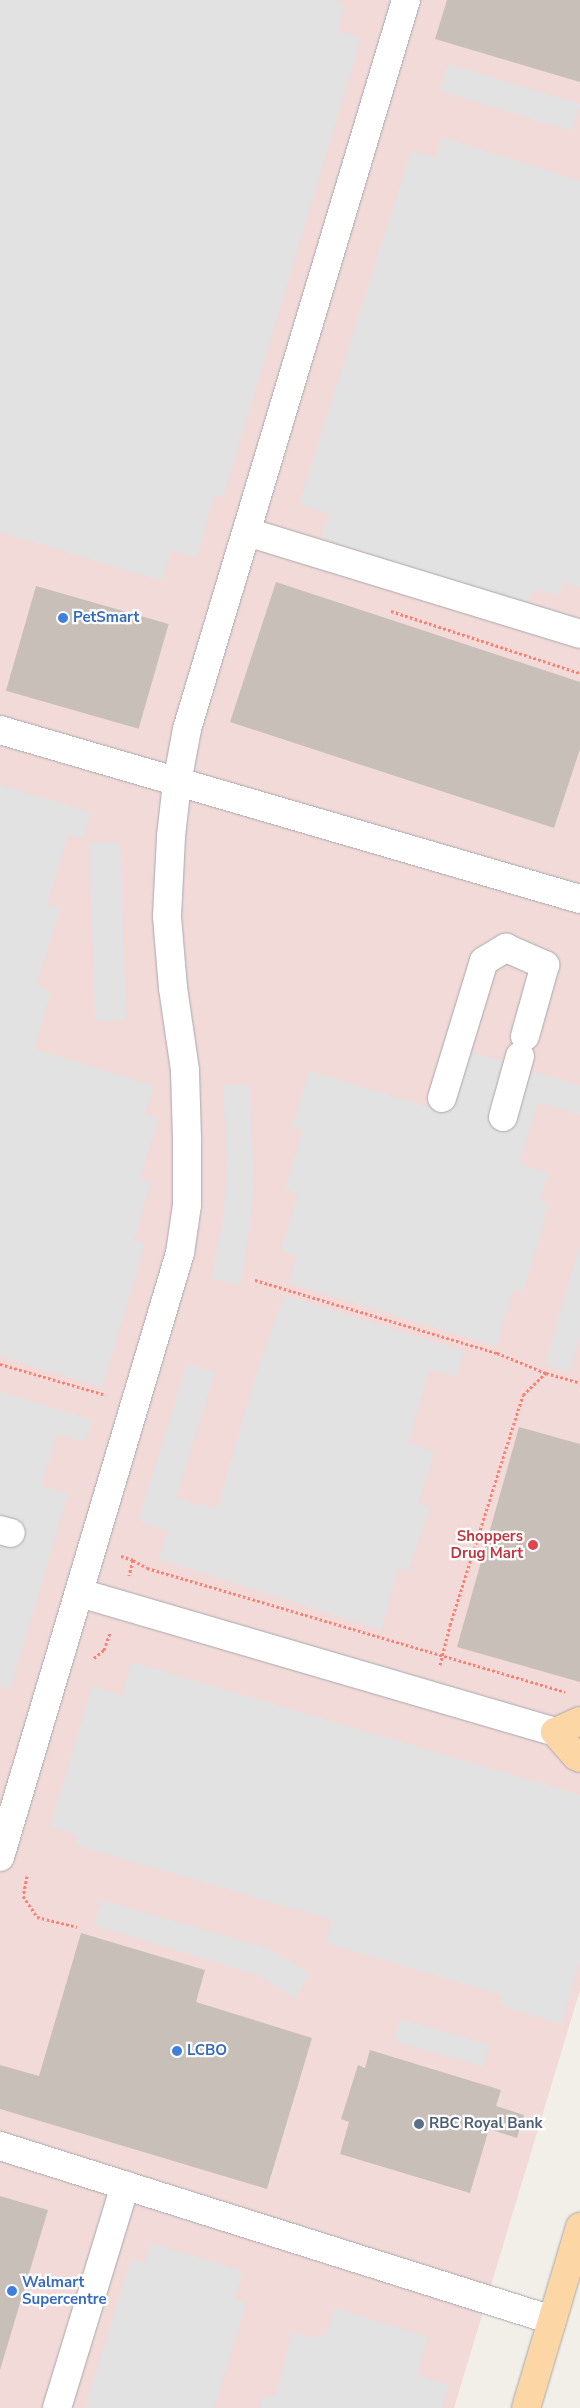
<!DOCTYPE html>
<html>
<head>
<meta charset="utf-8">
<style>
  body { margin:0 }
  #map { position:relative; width:580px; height:2408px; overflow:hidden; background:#f2efe9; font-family:"Nunito Sans",sans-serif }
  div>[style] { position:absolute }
  .commercial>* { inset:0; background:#f2dad9 }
  .parking>* { inset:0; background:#e2e2e2; transform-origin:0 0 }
  .building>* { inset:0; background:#c7bfb8; transform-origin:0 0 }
  .path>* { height:3px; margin-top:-1.5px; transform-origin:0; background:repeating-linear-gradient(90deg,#fa8072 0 2.5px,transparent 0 5px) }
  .roads { filter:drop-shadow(0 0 1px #a9a9a9) drop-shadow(0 0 1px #a9a9a9) }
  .minor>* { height:28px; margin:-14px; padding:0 14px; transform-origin:14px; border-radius:14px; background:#fff }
  .major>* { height:28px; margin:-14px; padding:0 14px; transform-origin:14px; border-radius:14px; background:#fcd6a4 }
  .dots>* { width:14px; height:14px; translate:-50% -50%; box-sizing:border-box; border:2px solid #fff; border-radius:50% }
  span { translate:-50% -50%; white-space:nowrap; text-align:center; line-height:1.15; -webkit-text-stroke:4.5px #fff; paint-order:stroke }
  .shop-label { font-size:15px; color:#366cbe; font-weight:700 }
  .left { translate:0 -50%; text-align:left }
  .health-label { font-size:15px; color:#be3a42; font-weight:700 }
  .right { translate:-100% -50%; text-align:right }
  .service-label { font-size:15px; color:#4e5e75; font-weight:700 }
</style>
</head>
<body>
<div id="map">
  <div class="commercial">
    <div style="clip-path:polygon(0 0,580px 0,580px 1990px,454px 2408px,0 2408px)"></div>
  </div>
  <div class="parking">
    <div style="clip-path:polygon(0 0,333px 0,345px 4px,337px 30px,361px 38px,223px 497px,214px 495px,196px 558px,171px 550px,162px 581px,0 532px)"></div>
    <div style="left:448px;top:64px;width:138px;height:28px;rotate:17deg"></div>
    <div style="clip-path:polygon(442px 137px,580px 181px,580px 587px,563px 582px,559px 596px,534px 588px,529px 604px,321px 538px,329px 514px,299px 504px,411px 151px,435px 158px)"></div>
    <div style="clip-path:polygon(0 785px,91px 812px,83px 839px,68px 835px,47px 904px,60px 908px,36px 986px,51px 991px,34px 1049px,154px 1086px,145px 1115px,158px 1118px,140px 1179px,151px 1182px,134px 1240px,145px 1244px,102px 1387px,0 1356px)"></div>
    <div style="left:120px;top:842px;width:178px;height:31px;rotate:88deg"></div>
    <div style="clip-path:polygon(467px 1051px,580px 1086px,580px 1115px,538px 1102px,519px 1164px,548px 1173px,540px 1201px,549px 1204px,523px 1292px,513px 1290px,496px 1346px,288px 1283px,297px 1256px,281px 1251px,298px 1194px,285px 1189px,303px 1130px,292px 1127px,309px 1071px,448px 1113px)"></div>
    <div style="clip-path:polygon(223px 1085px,249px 1085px,254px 1181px,249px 1231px,240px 1285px,211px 1279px,223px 1220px,227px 1164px)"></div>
    <div style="clip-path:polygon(580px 1244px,580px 1335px,569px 1372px,545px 1364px)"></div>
    <div style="clip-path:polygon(284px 1295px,463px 1351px,457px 1376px,429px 1370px,408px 1443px,434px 1452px,418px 1503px,430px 1508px,408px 1572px,398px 1568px,381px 1630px,159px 1559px,168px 1531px,138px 1521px,187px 1364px,215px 1372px,176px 1498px,217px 1509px,258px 1368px)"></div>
    <div style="clip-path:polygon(0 1392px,92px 1420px,85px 1442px,57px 1434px,41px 1486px,68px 1494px,10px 1689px,0 1686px)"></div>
    <div style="clip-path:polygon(131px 1662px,580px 1795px,580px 1960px,561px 2024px,499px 2005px,502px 1995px,326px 1943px,332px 1920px,75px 1845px,77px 1835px,50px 1827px,92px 1686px,122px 1695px)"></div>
    <div style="clip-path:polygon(101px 1900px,267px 1948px,309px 1973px,296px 1999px,260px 1976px,94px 1925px)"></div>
    <div style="left:400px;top:2019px;width:93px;height:23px;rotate:16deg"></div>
    <div style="clip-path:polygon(151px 2243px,243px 2271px,234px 2299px,246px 2303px,214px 2408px,85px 2408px,131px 2259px,145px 2263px)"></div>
    <div style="clip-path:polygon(334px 2308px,428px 2337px,417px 2375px,449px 2385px,442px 2408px,260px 2408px,264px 2395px,275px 2397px,292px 2332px,316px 2338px,327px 2333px)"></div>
  </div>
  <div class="building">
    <div style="clip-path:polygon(447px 0,580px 0,580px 82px,435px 39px)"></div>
    <div style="clip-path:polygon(276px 582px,580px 682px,580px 749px,554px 828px,230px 722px)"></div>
    <div style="left:36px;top:586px;width:138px;height:109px;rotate:16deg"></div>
    <div style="clip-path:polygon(519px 1427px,580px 1444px,580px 1682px,457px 1647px)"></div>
    <div style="clip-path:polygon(81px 1933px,205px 1970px,196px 2002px,312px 2038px,267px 2189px,0 2109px,0 2065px,39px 2076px)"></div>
    <div style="clip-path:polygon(370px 2050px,501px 2090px,496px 2106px,524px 2115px,517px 2138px,489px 2129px,470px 2193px,340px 2154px,349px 2122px,341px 2119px,358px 2065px,365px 2068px)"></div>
    <div style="clip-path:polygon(0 2196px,48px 2210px,0 2370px)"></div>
  </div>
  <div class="path">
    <div style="left:391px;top:611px;width:199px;rotate:18.2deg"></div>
    <div style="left:255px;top:1280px;width:253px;rotate:16.8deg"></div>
    <div style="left:497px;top:1353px;width:53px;rotate:22.2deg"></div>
    <div style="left:546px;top:1373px;width:35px;rotate:16deg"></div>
    <div style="left:0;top:1364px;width:110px;rotate:16.3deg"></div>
    <div style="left:121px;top:1556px;width:13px;rotate:18deg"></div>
    <div style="left:133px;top:1560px;width:16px;rotate:105deg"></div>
    <div style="left:133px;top:1560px;width:16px;rotate:30deg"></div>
    <div style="left:147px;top:1568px;width:436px;rotate:16.5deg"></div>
    <div style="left:94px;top:1658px;width:13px;rotate:-39deg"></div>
    <div style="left:104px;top:1650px;width:18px;rotate:-71deg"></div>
    <div style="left:440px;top:1665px;width:41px;rotate:-76deg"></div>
    <div style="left:450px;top:1625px;width:241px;rotate:-72.4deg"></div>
    <div style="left:523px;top:1395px;width:32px;rotate:-44deg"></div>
    <div style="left:27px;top:1876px;width:20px;rotate:101deg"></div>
    <div style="left:23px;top:1896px;width:25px;rotate:56deg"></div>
    <div style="left:37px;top:1917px;width:41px;rotate:14deg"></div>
  </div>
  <div class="roads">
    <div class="minor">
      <div style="left:247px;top:532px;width:348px;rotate:17deg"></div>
      <div style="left:0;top:730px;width:604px;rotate:16.25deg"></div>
      <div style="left:442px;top:1098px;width:143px;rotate:-73deg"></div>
      <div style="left:484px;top:961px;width:26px;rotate:-31deg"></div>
      <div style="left:506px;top:948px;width:43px;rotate:23.6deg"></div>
      <div style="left:545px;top:965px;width:74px;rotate:105.7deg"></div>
      <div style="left:503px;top:1117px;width:63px;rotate:-74.4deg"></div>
      <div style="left:0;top:1530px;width:11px;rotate:15deg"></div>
      <div style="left:80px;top:1593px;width:495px;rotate:16.3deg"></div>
      <div style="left:0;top:1857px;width:630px;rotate:-73.41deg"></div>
      <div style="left:180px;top:1253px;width:49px;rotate:-81.7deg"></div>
      <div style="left:187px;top:1205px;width:66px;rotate:-90deg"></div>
      <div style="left:187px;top:1139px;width:69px;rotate:-91.7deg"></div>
      <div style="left:185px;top:1070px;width:83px;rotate:-98.3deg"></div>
      <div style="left:173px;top:988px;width:72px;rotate:-94.8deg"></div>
      <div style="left:167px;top:916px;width:80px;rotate:-87.1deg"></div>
      <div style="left:171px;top:836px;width:53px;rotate:-83.5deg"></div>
      <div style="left:177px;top:783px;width:55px;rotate:-79.5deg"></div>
      <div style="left:187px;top:729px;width:761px;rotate:-73.28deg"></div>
      <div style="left:0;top:2146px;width:579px;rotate:17.5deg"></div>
      <div style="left:57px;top:2408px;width:233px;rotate:-73deg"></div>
    </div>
    <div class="major">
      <div style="left:580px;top:1721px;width:27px;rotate:156deg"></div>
      <div style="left:555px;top:1732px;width:32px;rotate:49deg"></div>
      <div style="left:576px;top:1756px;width:4px;rotate:27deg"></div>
      <div style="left:526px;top:2408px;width:189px;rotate:-73.4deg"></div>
    </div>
  </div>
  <div class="dots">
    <div style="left:63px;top:618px;background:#3f7fe0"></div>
    <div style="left:533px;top:1545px;background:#e0444e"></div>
    <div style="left:177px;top:2051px;background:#3f7fe0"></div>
    <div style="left:419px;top:2124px;background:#5c6f8a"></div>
    <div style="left:12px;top:2291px;background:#3f7fe0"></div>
  </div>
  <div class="shop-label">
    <span class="left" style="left:73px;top:618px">PetSmart</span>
    <span class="left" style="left:187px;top:2051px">LCBO</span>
    <span class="left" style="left:22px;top:2291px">Walmart<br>Supercentre</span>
  </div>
  <div class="health-label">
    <span class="right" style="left:523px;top:1545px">Shoppers<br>Drug Mart</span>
  </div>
  <div class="service-label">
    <span class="left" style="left:429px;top:2124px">RBC Royal Bank</span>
  </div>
</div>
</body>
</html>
